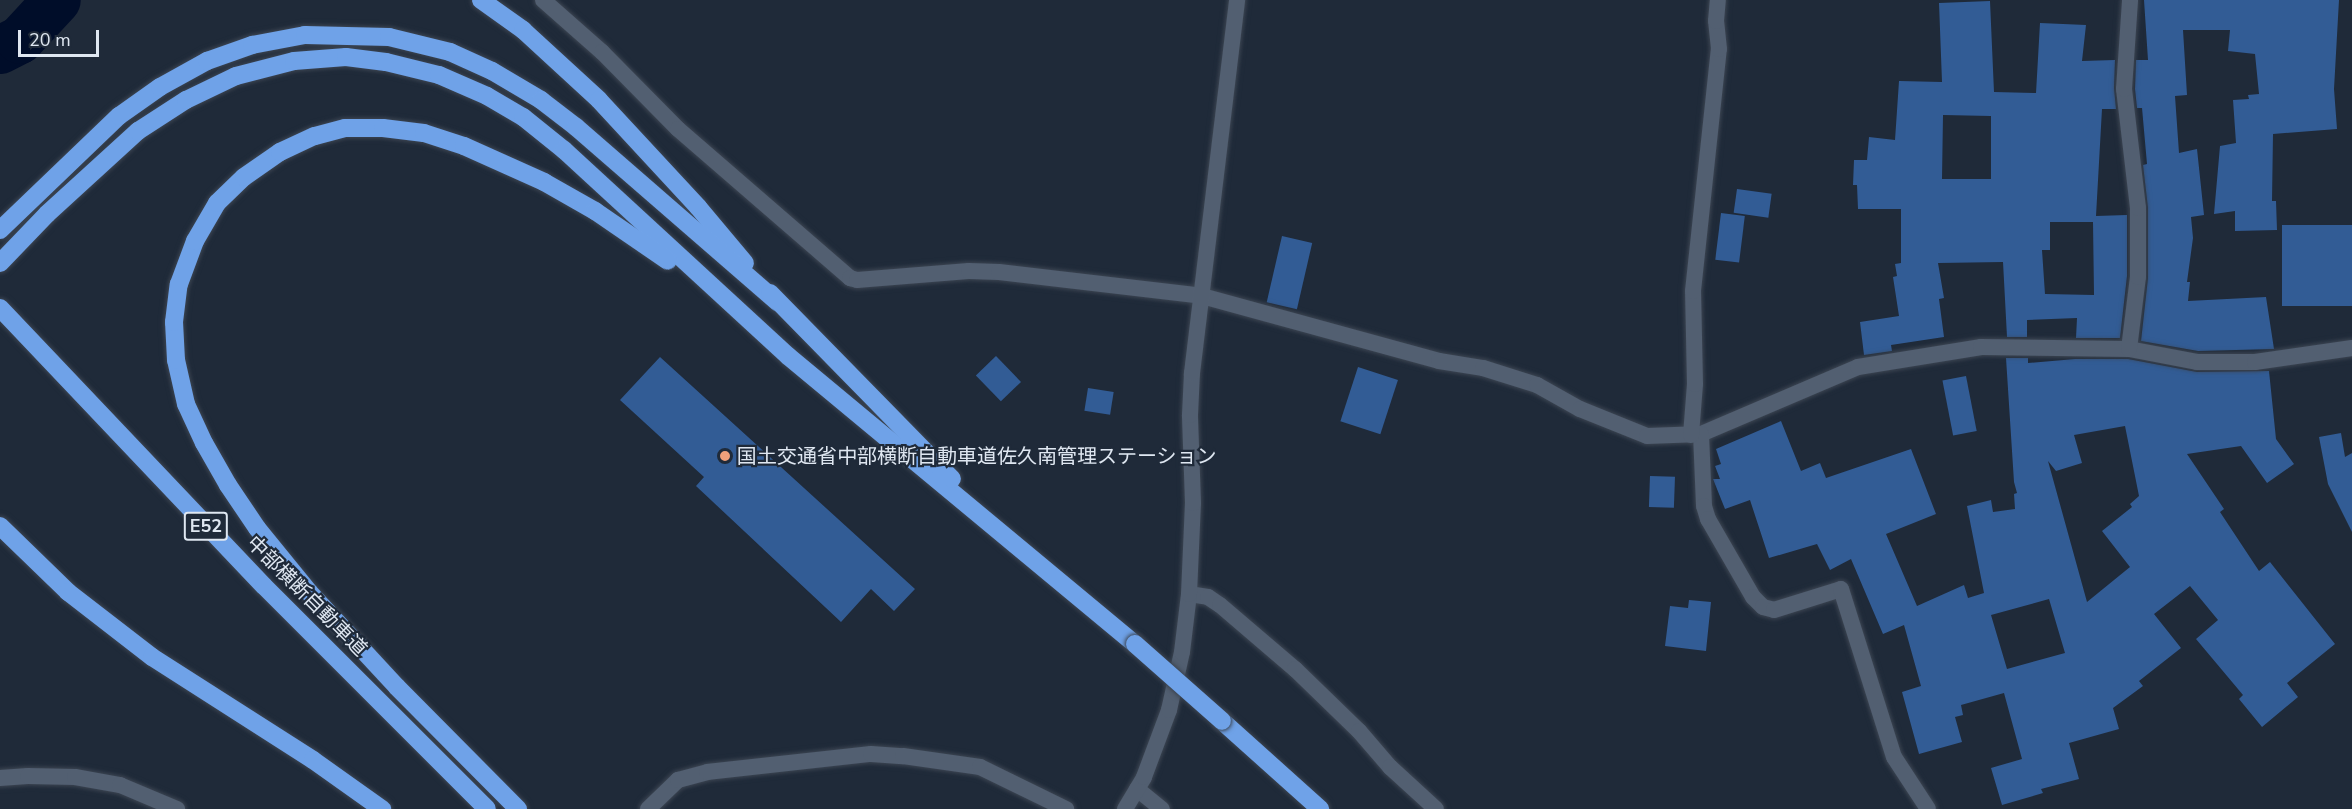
<!DOCTYPE html>
<html>
<head>
<meta charset="utf-8">
<style>
  body { margin:0 }
  #map { position:relative; width:2352px; height:809px; overflow:hidden; background:#1f2a39; font-family:"Nunito Sans","Noto Sans JP",sans-serif }
  div>[style] { position:absolute }
  .river>* { height:48px; margin:-24px; padding:0 24px; transform-origin:24px; border-radius:24px; background:#000d29 }
  .building>* { inset:0; background:#325c95; transform-origin:0 0 }
  .roads { filter:drop-shadow(0 0 2px #3c4552) drop-shadow(0 0 2px #3c4552) }
  .minor>* { height:16px; margin:-8px; padding:0 8px; transform-origin:8px; border-radius:8px; background:#525f71 }
  .tertiary>* { height:16px; margin:-8px; padding:0 8px; transform-origin:8px; border-radius:8px; background:#525f71 }
  .motorway>* { height:18px; margin:-9px; padding:0 9px; transform-origin:9px; border-radius:9px; background:#6fa2e8 }
  .bridges { filter:drop-shadow(0 0 2px #3c4552) drop-shadow(0 0 2px #3c4552) }
  .motorway-bridge>* { height:18px; margin:-9px; padding:0 9px; transform-origin:9px; border-radius:9px; background:#6fa2e8 }
  .dots>* { width:16px; height:16px; translate:-50% -50%; box-sizing:border-box; border:3px solid #1f2a39; border-radius:50% }
  span { translate:-50% -50%; white-space:nowrap; text-align:center; line-height:1.15; -webkit-text-stroke:4.5px #1f2a39; paint-order:stroke }
  .shield-label span { padding:2px 4px; background:#1f2a39; border:2px solid; border-radius:4px; -webkit-text-stroke-width:0 }
  .shield-label { font-size:18px; color:#dfe7f1; font-weight:700 }
  .poi-label { font-size:20px; color:#dfe7f1 }
  .left { translate:0 -50%; text-align:left }
  .street-label { font-size:20px; color:#dfe7f1 }
  .scale { position:absolute; left:18px; top:30px; width:81px; height:27px; box-sizing:border-box; border:3px solid #dfe7f1; border-top:0; padding-left:8px; font-size:18px; line-height:21px; white-space:nowrap; color:#dfe7f1; -webkit-text-stroke:4px #1f2a39; paint-order:stroke }
</style>
</head>
<body>
<div id="map">
  <div class="river">
    <div style="left:0;top:50px;width:22px;rotate:-27deg"></div>
    <div style="left:20px;top:40px;width:54px;rotate:-47.2deg"></div>
  </div>
  <div class="building">
    <div style="clip-path:polygon(2144px 0,2339px 0,2334px 89px,2337px 129px,2273px 134px,2272px 201px,2276px 201px,2277px 230px,2235px 231px,2235px 211px,2214px 214px,2220px 146px,2236px 143px,2233px 100px,2249px 99px,2248px 95px,2259px 94px,2255px 54px,2228px 51px,2230px 30px,2183px 30px,2187px 95px,2175px 96px,2179px 153px,2197px 149px,2204px 215px,2191px 217px,2193px 238px,2187px 282px,2190px 282px,2188px 301px,2266px 297px,2274px 349px,2198px 351px,2141px 341px,2148px 278px,2148px 208px,2143px 165px,2147px 164px,2142px 108px,2137px 108px,2135px 89px,2136px 60px,2148px 60px)"></div>
    <div style="clip-path:polygon(evenodd,1990px 1px,1994px 92px,2036px 93px,2040px 23px,2086px 25px,2082px 61px,2115px 60px,2114px 88px,2116px 109px,2102px 109px,2096px 216px,2127px 215px,2127px 276px,2120px 338px,2076px 338px,2077px 318px,2027px 320px,2027px 337px,2007px 337px,2003px 262px,1938px 263px,1944px 298px,1939px 299px,1944px 337px,1891px 345px,1892px 351px,1864px 355px,1860px 322px,1899px 316px,1893px 277px,1897px 276px,1895px 264px,1901px 263px,1901px 209px,1858px 209px,1857px 185px,1853px 185px,1854px 160px,1867px 160px,1869px 137px,1895px 140px,1899px 81px,1942px 82px,1939px 3px,1990px 1px,1943px 115px,1991px 116px,1991px 179px,1942px 179px,1943px 115px,1990px 1px,2050px 222px,2093px 222px,2094px 295px,2045px 294px,2042px 250px,2050px 250px,2050px 222px)"></div>
    <div style="left:1737px;top:189px;width:35px;height:24px;rotate:8deg"></div>
    <div style="left:1721px;top:213px;width:24px;height:47px;rotate:7deg"></div>
    <div style="left:2352px;top:225px;width:81px;height:70px;rotate:90deg"></div>
    <div style="left:1282px;top:236px;width:31px;height:68px;rotate:13deg"></div>
    <div style="left:996px;top:356px;width:36px;height:28px;rotate:46deg"></div>
    <div style="clip-path:polygon(660px 357px,915px 589px,894px 611px,871px 589px,841px 622px,696px 486px,704px 477px,620px 400px)"></div>
    <div style="clip-path:polygon(evenodd,2006px 358px,2028px 358px,2028px 363px,2075px 359px,2128px 359px,2197px 372px,2269px 371px,2276px 439px,2294px 464px,2267px 483px,2241px 446px,2187px 454px,2224px 509px,2220px 512px,2259px 571px,2270px 562px,2335px 644px,2287px 683px,2298px 697px,2262px 727px,2239px 699px,2243px 695px,2196px 639px,2218px 620px,2190px 586px,2154px 614px,2181px 648px,2139px 681px,2143px 686px,2113px 708px,2119px 729px,2069px 743px,2079px 779px,2041px 789px,2043px 793px,2002px 805px,1991px 768px,2022px 759px,2004px 693px,1961px 705px,1963px 715px,1955px 717px,1962px 742px,1919px 754px,1902px 692px,1921px 686px,1904px 625px,1883px 634px,1851px 559px,1830px 570px,1817px 544px,1769px 558px,1750px 500px,1725px 509px,1713px 479px,1720px 479px,1715px 466px,1721px 464px,1716px 449px,1781px 421px,1801px 471px,1820px 463px,1826px 478px,1911px 449px,1936px 514px,1886px 534px,1917px 606px,1964px 585px,1968px 598px,1984px 593px,1967px 506px,1991px 500px,1993px 512px,2015px 509px,2014px 494px,2017px 493px,2014px 482px,2006px 358px,2125px 426px,2139px 496px,2130px 504px,2132px 507px,2102px 531px,2130px 567px,2087px 602px,2048px 461px,2056px 471px,2082px 463px,2074px 435px,2125px 426px,2006px 358px,2049px 599px,2065px 653px,2007px 669px,1991px 615px,2049px 599px)"></div>
    <div style="left:1358px;top:367px;width:42px;height:57px;rotate:18deg"></div>
    <div style="left:1966px;top:376px;width:56px;height:24px;rotate:79deg"></div>
    <div style="left:1088px;top:388px;width:26px;height:23px;rotate:9deg"></div>
    <div style="clip-path:polygon(2341px 433px,2345px 457px,2352px 453px,2352px 532px,2328px 484px,2319px 437px)"></div>
    <div style="left:1650px;top:476px;width:25px;height:31px;rotate:2deg"></div>
    <div style="clip-path:polygon(1689px 600px,1711px 602px,1706px 651px,1665px 646px,1670px 606px,1688px 608px)"></div>
  </div>
  <div class="roads">
    <div class="minor">
      <div style="left:543px;top:0;width:79px;rotate:41.4deg"></div>
      <div style="left:602px;top:52px;width:108px;rotate:45.4deg"></div>
      <div style="left:678px;top:129px;width:228px;rotate:40.9deg"></div>
      <div style="left:850px;top:278px;width:7px;rotate:16deg"></div>
      <div style="left:857px;top:280px;width:112px;rotate:-4.6deg"></div>
      <div style="left:969px;top:271px;width:30px;rotate:2deg"></div>
      <div style="left:999px;top:272px;width:204px;rotate:6.7deg"></div>
      <div style="left:1202px;top:296px;width:246px;rotate:15.3deg"></div>
      <div style="left:1439px;top:361px;width:45px;rotate:9deg"></div>
      <div style="left:1483px;top:368px;width:57px;rotate:17.5deg"></div>
      <div style="left:1537px;top:385px;width:49px;rotate:29.2deg"></div>
      <div style="left:1580px;top:409px;width:72px;rotate:21.9deg"></div>
      <div style="left:1647px;top:436px;width:54px;rotate:-2.1deg"></div>
      <div style="left:1701px;top:434px;width:171px;rotate:-23.1deg"></div>
      <div style="left:1858px;top:367px;width:125px;rotate:-9.2deg"></div>
      <div style="left:1981px;top:347px;width:148px;rotate:0.8deg"></div>
      <div style="left:2129px;top:349px;width:69px;rotate:10.8deg"></div>
      <div style="left:2197px;top:362px;width:58px"></div>
      <div style="left:2255px;top:362px;width:98px;rotate:-8.2deg"></div>
      <div style="left:2129px;top:349px;width:73px;rotate:-82.9deg"></div>
      <div style="left:2138px;top:277px;width:69px;rotate:-90deg"></div>
      <div style="left:2138px;top:208px;width:120px;rotate:-96.7deg"></div>
      <div style="left:2124px;top:89px;width:89px;rotate:-86.1deg"></div>
      <div style="left:1701px;top:434px;width:72px;rotate:87.6deg"></div>
      <div style="left:1704px;top:506px;width:14px;rotate:73deg"></div>
      <div style="left:1708px;top:519px;width:90px;rotate:60deg"></div>
      <div style="left:1753px;top:597px;width:14px;rotate:45deg"></div>
      <div style="left:1763px;top:607px;width:11px;rotate:15deg"></div>
      <div style="left:1774px;top:610px;width:70px;rotate:-17.4deg"></div>
      <div style="left:1841px;top:589px;width:176px;rotate:72.5deg"></div>
      <div style="left:1894px;top:757px;width:62px;rotate:56.8deg"></div>
      <div style="left:1691px;top:435px;width:51px;rotate:-85.5deg"></div>
      <div style="left:1695px;top:384px;width:93px;rotate:-91.2deg"></div>
      <div style="left:1693px;top:291px;width:243px;rotate:-83.9deg"></div>
      <div style="left:1719px;top:49px;width:28px;rotate:-96deg"></div>
      <div style="left:1716px;top:21px;width:21px;rotate:-85deg"></div>
      <div style="left:1189px;top:594px;width:19px;rotate:9deg"></div>
      <div style="left:1208px;top:597px;width:14px;rotate:34deg"></div>
      <div style="left:1220px;top:605px;width:99px;rotate:40.5deg"></div>
      <div style="left:1295px;top:669px;width:89px;rotate:44.1deg"></div>
      <div style="left:1359px;top:731px;width:48px;rotate:49.3deg"></div>
      <div style="left:1390px;top:767px;width:62px;rotate:42.4deg"></div>
      <div style="left:0;top:778px;width:28px;rotate:-4deg"></div>
      <div style="left:28px;top:776px;width:47px;rotate:1.2deg"></div>
      <div style="left:75px;top:777px;width:46px;rotate:10.1deg"></div>
      <div style="left:120px;top:785px;width:62px;rotate:22.8deg"></div>
      <div style="left:1137px;top:789px;width:32px;rotate:39deg"></div>
      <div style="left:648px;top:809px;width:42px;rotate:-44deg"></div>
      <div style="left:678px;top:780px;width:30px;rotate:-15deg"></div>
      <div style="left:707px;top:772px;width:165px;rotate:-6.3deg"></div>
      <div style="left:871px;top:754px;width:32px;rotate:4deg"></div>
      <div style="left:903px;top:756px;width:78px;rotate:8.1deg"></div>
      <div style="left:980px;top:767px;width:96px;rotate:26deg"></div>
    </div>
    <div class="tertiary">
      <div style="left:1125px;top:809px;width:37px;rotate:-59deg"></div>
      <div style="left:1144px;top:777px;width:72px;rotate:-69.5deg"></div>
      <div style="left:1169px;top:710px;width:59px;rotate:-77.4deg"></div>
      <div style="left:1182px;top:652px;width:58px;rotate:-83.1deg"></div>
      <div style="left:1189px;top:594px;width:91px;rotate:-87.5deg"></div>
      <div style="left:1193px;top:503px;width:88px;rotate:-92deg"></div>
      <div style="left:1190px;top:415px;width:42px;rotate:-87.3deg"></div>
      <div style="left:1192px;top:373px;width:376px;rotate:-83.1deg"></div>
    </div>
    <div class="motorway">
      <div style="left:481px;top:0;width:52px;rotate:35.5deg"></div>
      <div style="left:523px;top:30px;width:103px;rotate:42.6deg"></div>
      <div style="left:599px;top:100px;width:146px;rotate:47.2deg"></div>
      <div style="left:698px;top:207px;width:73px;rotate:50deg"></div>
      <div style="left:0;top:230px;width:165px;rotate:-43.8deg"></div>
      <div style="left:119px;top:116px;width:50px;rotate:-35.3deg"></div>
      <div style="left:160px;top:87px;width:54px;rotate:-29deg"></div>
      <div style="left:207px;top:61px;width:48px;rotate:-19.6deg"></div>
      <div style="left:252px;top:45px;width:54px;rotate:-10.7deg"></div>
      <div style="left:305px;top:35px;width:84px;rotate:1.4deg"></div>
      <div style="left:389px;top:37px;width:63px;rotate:13.8deg"></div>
      <div style="left:450px;top:52px;width:46px;rotate:24.3deg"></div>
      <div style="left:492px;top:71px;width:57px;rotate:30.6deg"></div>
      <div style="left:541px;top:100px;width:44px;rotate:37.6deg"></div>
      <div style="left:576px;top:127px;width:267px;rotate:41deg"></div>
      <div style="left:0;top:263px;width:68px;rotate:-46.2deg"></div>
      <div style="left:47px;top:214px;width:123px;rotate:-42.4deg"></div>
      <div style="left:138px;top:131px;width:57px;rotate:-32.9deg"></div>
      <div style="left:186px;top:100px;width:55px;rotate:-25.6deg"></div>
      <div style="left:236px;top:76px;width:60px;rotate:-14.5deg"></div>
      <div style="left:294px;top:61px;width:52px;rotate:-4.4deg"></div>
      <div style="left:346px;top:57px;width:40px;rotate:7.1deg"></div>
      <div style="left:386px;top:62px;width:55px;rotate:13.8deg"></div>
      <div style="left:439px;top:75px;width:52px;rotate:23.6deg"></div>
      <div style="left:487px;top:96px;width:42px;rotate:30.3deg"></div>
      <div style="left:523px;top:117px;width:53px;rotate:38.8deg"></div>
      <div style="left:564px;top:150px;width:304px;rotate:42.6deg"></div>
      <div style="left:788px;top:356px;width:451px;rotate:39.7deg"></div>
      <div style="left:770px;top:293px;width:260px;rotate:45.6deg"></div>
      <div style="left:0;top:308px;width:383px;rotate:46.5deg"></div>
      <div style="left:264px;top:586px;width:315px;rotate:45deg"></div>
      <div style="left:0;top:526px;width:95px;rotate:44.1deg"></div>
      <div style="left:68px;top:592px;width:106px;rotate:37.7deg"></div>
      <div style="left:152px;top:657px;width:191px;rotate:32.6deg"></div>
      <div style="left:313px;top:760px;width:85px;rotate:35.4deg"></div>
      <div style="left:1222px;top:721px;width:132px;rotate:41.9deg"></div>
      <div style="left:518px;top:809px;width:172px;rotate:-134.8deg"></div>
      <div style="left:397px;top:687px;width:129px;rotate:-132.8deg"></div>
      <div style="left:309px;top:592px;width:82px;rotate:-129.1deg"></div>
      <div style="left:257px;top:528px;width:52px;rotate:-124deg"></div>
      <div style="left:228px;top:485px;width:48px;rotate:-119.7deg"></div>
      <div style="left:204px;top:443px;width:43px;rotate:-114.8deg"></div>
      <div style="left:186px;top:404px;width:45px;rotate:-102.8deg"></div>
      <div style="left:176px;top:360px;width:38px;rotate:-93deg"></div>
      <div style="left:174px;top:322px;width:38px;rotate:-83deg"></div>
      <div style="left:179px;top:284px;width:46px;rotate:-69.6deg"></div>
      <div style="left:195px;top:241px;width:44px;rotate:-59.9deg"></div>
      <div style="left:217px;top:203px;width:37px;rotate:-44deg"></div>
      <div style="left:244px;top:177px;width:44px;rotate:-34.8deg"></div>
      <div style="left:280px;top:152px;width:38px;rotate:-25deg"></div>
      <div style="left:315px;top:136px;width:31px;rotate:-15deg"></div>
      <div style="left:345px;top:128px;width:38px"></div>
      <div style="left:383px;top:128px;width:41px;rotate:7deg"></div>
      <div style="left:424px;top:133px;width:42px;rotate:18deg"></div>
      <div style="left:464px;top:146px;width:88px;rotate:24.2deg"></div>
      <div style="left:544px;top:182px;width:59px;rotate:29.6deg"></div>
      <div style="left:595px;top:211px;width:88px;rotate:34.4deg"></div>
    </div>
  </div>
  <div class="bridges">
    <div class="motorway-bridge">
      <div style="left:1135px;top:644px;width:116px;rotate:41.5deg"></div>
    </div>
  </div>
  <div class="dots">
    <div style="left:725px;top:456px;background:#f1a17b"></div>
  </div>
  <div class="shield-label">
    <span style="left:206px;top:526px">E52</span>
  </div>
  <div class="poi-label">
    <span class="left" style="left:737px;top:456px">国土交通省中部横断自動車道佐久南管理ステーション</span>
  </div>
  <div class="street-label">
    <span style="left:307px;top:596px;rotate:45deg">中部横断自動車道</span>
  </div>
  <div class="scale">20 m</div>
</div>
</body>
</html>
